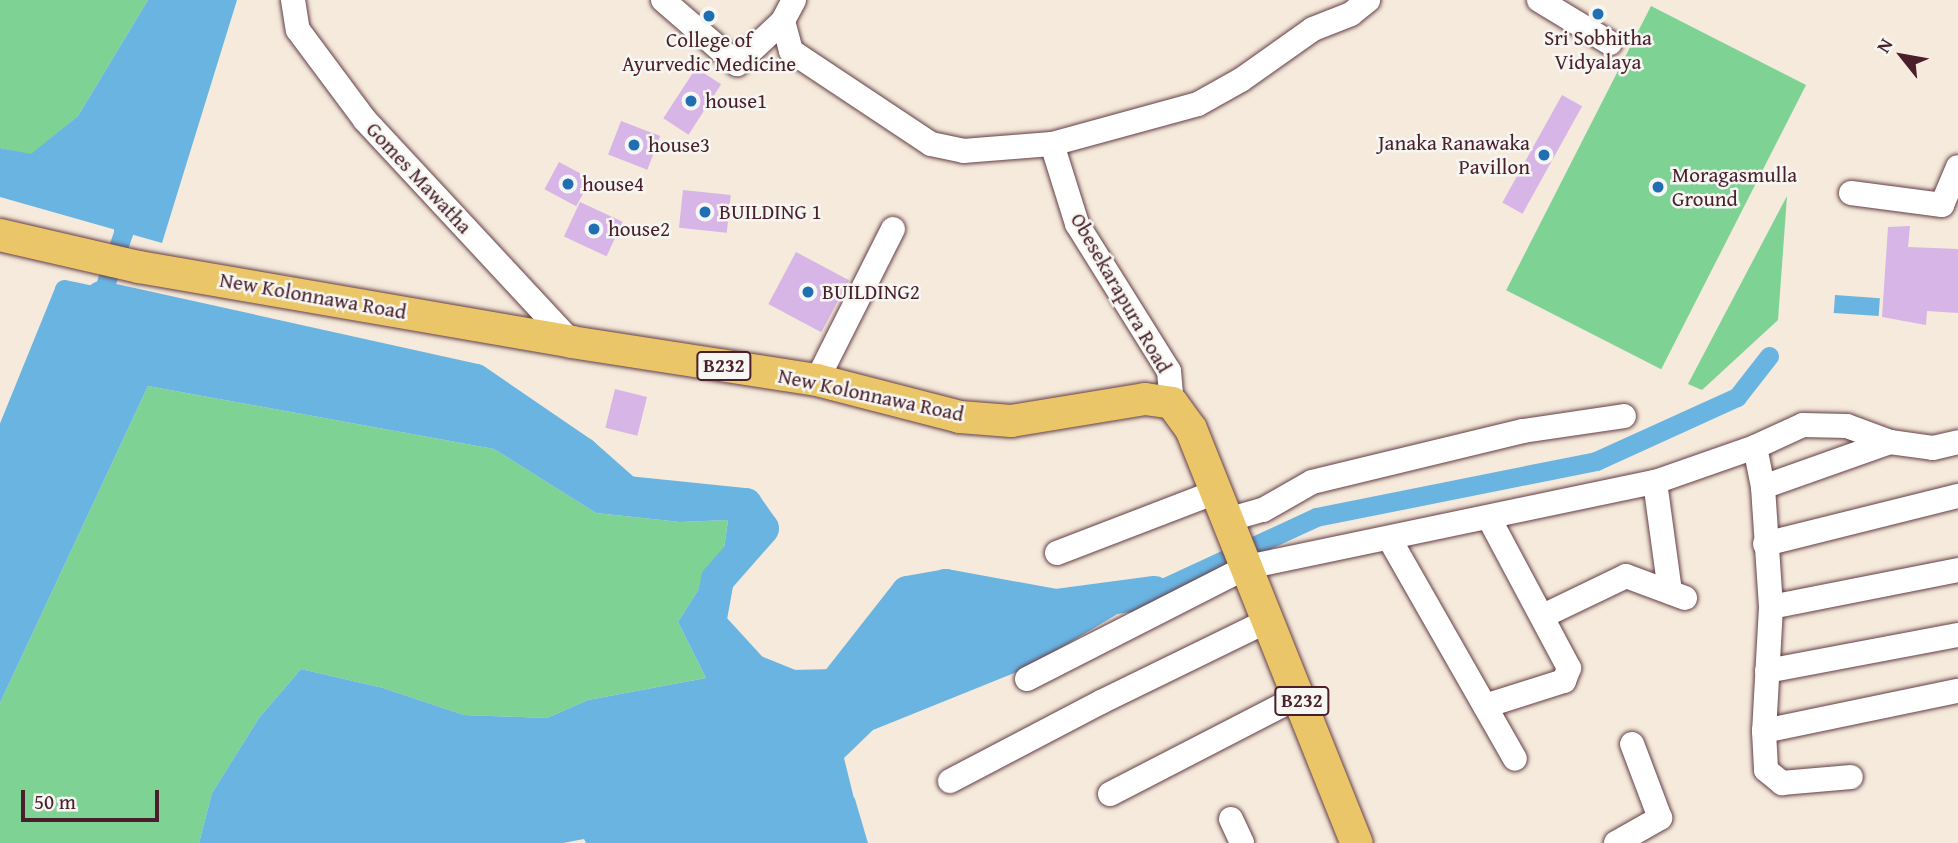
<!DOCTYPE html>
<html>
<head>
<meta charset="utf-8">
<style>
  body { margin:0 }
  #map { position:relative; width:1958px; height:843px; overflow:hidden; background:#f5eadb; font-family:"Gentium Book Plus",serif }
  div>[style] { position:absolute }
  .green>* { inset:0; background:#7ed294; transform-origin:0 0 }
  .water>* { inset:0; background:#6ab4e2; transform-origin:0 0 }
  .stream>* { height:5px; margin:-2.5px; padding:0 2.5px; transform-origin:2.5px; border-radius:2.5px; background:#6ab4e2 }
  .canal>* { height:19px; margin:-9.5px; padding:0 9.5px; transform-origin:9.5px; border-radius:9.5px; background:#6ab4e2 }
  .river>* { height:33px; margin:-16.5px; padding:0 16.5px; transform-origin:16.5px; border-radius:16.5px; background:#6ab4e2 }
  .building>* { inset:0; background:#d7b5e6; transform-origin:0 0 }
  .roads { filter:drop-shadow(0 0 2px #643d45) drop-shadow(0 0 2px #643d45) }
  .minor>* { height:24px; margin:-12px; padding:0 12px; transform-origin:12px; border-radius:12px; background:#fff }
  .major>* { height:32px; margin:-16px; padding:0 16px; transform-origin:16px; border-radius:16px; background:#ebc669 }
  .dots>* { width:19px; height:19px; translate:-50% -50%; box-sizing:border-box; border:4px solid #f6f6f2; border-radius:50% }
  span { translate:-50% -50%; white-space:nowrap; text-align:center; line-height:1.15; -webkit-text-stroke:5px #f6f6f2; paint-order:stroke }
  .shield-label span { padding:2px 5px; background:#f6f6f2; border:2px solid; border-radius:5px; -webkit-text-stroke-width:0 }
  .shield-label { font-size:19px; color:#4a1f2b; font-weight:700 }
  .poi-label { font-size:21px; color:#4a1f2b }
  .left { translate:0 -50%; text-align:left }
  .right { translate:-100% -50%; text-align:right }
  .street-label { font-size:21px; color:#4a1f2b }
  .north { position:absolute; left:1867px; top:21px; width:70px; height:70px; -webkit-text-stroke:5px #f6f6f2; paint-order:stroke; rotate:301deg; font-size:19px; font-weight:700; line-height:28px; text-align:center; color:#4a1f2b }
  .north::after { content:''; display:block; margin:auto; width:24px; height:32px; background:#4a1f2b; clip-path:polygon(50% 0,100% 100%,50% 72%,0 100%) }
  .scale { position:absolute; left:21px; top:790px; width:138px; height:32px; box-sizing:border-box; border:4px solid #4a1f2b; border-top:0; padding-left:9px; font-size:21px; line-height:24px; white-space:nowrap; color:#4a1f2b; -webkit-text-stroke:5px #f6f6f2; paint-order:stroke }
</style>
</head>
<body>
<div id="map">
  <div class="green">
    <div style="clip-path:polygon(0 0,148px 0,78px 116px,31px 155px,0 148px)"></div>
    <div style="left:1651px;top:6px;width:174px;height:319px;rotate:27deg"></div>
    <div style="clip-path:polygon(1787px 196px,1778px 320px,1702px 390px,1688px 384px)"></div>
    <div style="clip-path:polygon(148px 386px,494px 449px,596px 513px,680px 522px,728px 520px,724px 549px,678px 622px,706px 678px,588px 700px,547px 718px,464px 715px,383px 688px,301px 669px,259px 718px,212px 793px,199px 843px,0 843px,0 703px)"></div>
  </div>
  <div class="water">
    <div style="clip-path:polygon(148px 0,237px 0,162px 243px,0 197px,0 148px,31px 154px,78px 116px)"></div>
    <div style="clip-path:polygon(64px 289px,475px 380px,582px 453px,626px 492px,745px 504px,762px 528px,717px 579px,709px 623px,752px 670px,792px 686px,834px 684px,907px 592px,945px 585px,1055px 605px,1154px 592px,1029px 667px,873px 730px,844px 758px,865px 843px,586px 843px,584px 839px,563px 843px,199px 843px,212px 793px,259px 718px,301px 669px,383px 688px,464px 715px,547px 718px,588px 700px,706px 678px,678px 622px,724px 549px,728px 520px,680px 522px,596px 513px,494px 449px,148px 386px,0 703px,0 447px)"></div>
    <div style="left:1835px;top:295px;width:45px;height:18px;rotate:4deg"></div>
  </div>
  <div class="stream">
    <div style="left:852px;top:799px;width:46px;rotate:73.5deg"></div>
  </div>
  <div class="canal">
    <div style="left:0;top:447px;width:170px;rotate:-67.9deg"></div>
    <div style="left:64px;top:289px;width:38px;rotate:12deg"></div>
    <div style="left:101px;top:297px;width:68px;rotate:-71deg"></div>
    <div style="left:123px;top:233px;width:24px;rotate:-90deg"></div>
    <div style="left:1154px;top:592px;width:179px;rotate:-24.8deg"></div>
    <div style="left:1316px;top:517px;width:286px;rotate:-11.3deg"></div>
    <div style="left:1596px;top:461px;width:155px;rotate:-24.4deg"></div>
    <div style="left:1737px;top:397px;width:52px;rotate:-52deg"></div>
  </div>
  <div class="river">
    <div style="left:101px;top:297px;width:383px;rotate:12.5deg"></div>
    <div style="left:475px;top:380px;width:130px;rotate:34.3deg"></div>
    <div style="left:582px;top:453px;width:59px;rotate:41.6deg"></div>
    <div style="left:626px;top:492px;width:120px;rotate:5.8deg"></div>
    <div style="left:745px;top:504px;width:29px;rotate:55deg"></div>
    <div style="left:762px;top:528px;width:68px;rotate:131.4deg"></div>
    <div style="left:717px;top:579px;width:45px;rotate:100.3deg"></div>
    <div style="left:709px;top:623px;width:64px;rotate:47.5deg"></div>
    <div style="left:752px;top:670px;width:43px;rotate:21.8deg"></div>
    <div style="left:792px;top:686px;width:42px;rotate:-1.4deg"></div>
    <div style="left:834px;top:685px;width:118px;rotate:-51.9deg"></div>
    <div style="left:907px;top:592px;width:39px;rotate:-10deg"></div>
    <div style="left:945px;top:585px;width:112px;rotate:10.3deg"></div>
    <div style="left:1055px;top:605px;width:100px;rotate:-7.5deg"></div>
  </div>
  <div class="building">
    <div style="left:696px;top:68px;width:30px;height:60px;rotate:33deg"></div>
    <div style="left:1562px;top:95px;width:23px;height:123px;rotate:29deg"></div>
    <div style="left:621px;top:121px;width:42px;height:36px;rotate:21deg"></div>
    <div style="left:559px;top:162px;width:36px;height:31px;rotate:28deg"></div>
    <div style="left:683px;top:190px;width:48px;height:38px;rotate:6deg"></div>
    <div style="left:580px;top:202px;width:47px;height:38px;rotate:25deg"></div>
    <div style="clip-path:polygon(1910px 226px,1908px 247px,1958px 249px,1958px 313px,1927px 311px,1926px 325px,1882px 317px,1888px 227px)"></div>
    <div style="left:796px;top:252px;width:60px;height:59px;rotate:28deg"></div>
    <div style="left:615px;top:389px;width:33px;height:40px;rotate:14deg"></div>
  </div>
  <div class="roads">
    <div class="minor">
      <div style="left:293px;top:0;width:30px;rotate:81deg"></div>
      <div style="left:298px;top:30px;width:112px;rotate:53.3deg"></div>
      <div style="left:365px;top:120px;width:303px;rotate:47.1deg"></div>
      <div style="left:663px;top:0;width:98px;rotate:40.9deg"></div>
      <div style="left:737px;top:64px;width:63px;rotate:-43.1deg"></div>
      <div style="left:794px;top:0;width:24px;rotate:118deg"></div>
      <div style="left:783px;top:21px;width:31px;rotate:75deg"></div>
      <div style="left:791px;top:51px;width:168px;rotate:33.6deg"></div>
      <div style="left:931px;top:144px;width:33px;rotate:12deg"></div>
      <div style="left:963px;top:151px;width:89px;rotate:-4.5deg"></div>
      <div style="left:1052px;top:144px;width:151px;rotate:-15.3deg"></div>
      <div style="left:1198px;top:104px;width:49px;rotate:-29.2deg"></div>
      <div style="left:1241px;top:80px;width:88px;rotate:-35.3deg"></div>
      <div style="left:1313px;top:29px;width:41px;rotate:-21.5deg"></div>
      <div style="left:1351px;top:14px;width:22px;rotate:-39deg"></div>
      <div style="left:1539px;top:0;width:83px;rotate:31.2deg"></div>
      <div style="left:1052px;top:144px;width:84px;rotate:72.6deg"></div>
      <div style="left:1077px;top:224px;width:173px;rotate:58deg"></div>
      <div style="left:1169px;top:371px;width:32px;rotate:85deg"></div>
      <div style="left:1851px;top:193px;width:92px;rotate:7.5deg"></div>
      <div style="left:1942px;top:205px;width:41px;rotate:-67.2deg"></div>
      <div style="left:817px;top:380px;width:169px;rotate:-63.3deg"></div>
      <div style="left:1755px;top:447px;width:41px;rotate:78.7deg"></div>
      <div style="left:1763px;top:487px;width:120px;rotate:86.2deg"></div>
      <div style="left:1771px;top:607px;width:124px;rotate:93.2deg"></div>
      <div style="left:1764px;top:731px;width:39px;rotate:87deg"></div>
      <div style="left:1766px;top:770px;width:21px;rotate:39deg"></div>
      <div style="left:1782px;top:783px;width:69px;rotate:-5deg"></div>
      <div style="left:1655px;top:482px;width:111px;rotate:82.2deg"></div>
      <div style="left:1763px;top:487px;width:135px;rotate:-19.5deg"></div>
      <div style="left:1227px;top:520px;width:37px;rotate:-16deg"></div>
      <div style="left:1263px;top:510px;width:56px;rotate:-29.7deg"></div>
      <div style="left:1312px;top:482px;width:217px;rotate:-13.6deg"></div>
      <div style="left:1523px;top:431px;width:102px;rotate:-8.4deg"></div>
      <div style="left:1389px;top:538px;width:254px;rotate:60.3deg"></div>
      <div style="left:1765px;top:544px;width:199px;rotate:-14deg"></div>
      <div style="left:1057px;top:553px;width:170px;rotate:-21deg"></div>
      <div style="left:1771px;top:607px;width:191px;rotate:-11.2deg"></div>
      <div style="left:1543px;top:616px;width:92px;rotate:-25.7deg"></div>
      <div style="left:1626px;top:576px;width:63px;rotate:20.4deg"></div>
      <div style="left:1767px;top:671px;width:194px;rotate:-10.7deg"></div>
      <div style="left:1027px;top:679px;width:247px;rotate:-27deg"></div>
      <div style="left:1247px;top:567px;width:417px;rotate:-11.8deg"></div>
      <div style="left:1655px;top:482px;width:106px;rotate:-19.3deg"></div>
      <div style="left:1755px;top:447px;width:53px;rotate:-24.6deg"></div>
      <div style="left:1803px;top:425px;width:44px;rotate:1.3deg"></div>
      <div style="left:1847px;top:426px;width:46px;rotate:20.4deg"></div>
      <div style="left:1890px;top:442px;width:43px;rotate:7.9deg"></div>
      <div style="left:1933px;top:448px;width:26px;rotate:-13deg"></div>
      <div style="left:1485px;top:706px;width:83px;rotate:-17.6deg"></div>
      <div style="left:1564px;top:681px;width:14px;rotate:-69deg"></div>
      <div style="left:1569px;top:668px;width:170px;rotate:-118.1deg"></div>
      <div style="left:1764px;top:731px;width:198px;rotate:-11.7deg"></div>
      <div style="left:950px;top:781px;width:170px;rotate:-27.6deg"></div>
      <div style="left:1101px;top:702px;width:187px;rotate:-26deg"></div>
      <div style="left:1110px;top:794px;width:214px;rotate:-27.3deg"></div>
      <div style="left:1231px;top:819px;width:26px;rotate:65deg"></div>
      <div style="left:1616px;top:843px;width:51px;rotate:-29.6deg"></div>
      <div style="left:1660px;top:818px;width:79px;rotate:-110.7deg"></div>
    </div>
    <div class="major">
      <div style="left:0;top:235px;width:143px;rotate:13deg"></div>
      <div style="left:139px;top:267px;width:438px;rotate:9.8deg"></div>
      <div style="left:571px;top:342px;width:249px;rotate:8.8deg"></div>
      <div style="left:817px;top:380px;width:148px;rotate:14.5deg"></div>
      <div style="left:960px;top:417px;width:51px;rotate:4.5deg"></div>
      <div style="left:1011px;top:421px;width:136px;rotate:-9.3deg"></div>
      <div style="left:1145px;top:399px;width:27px;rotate:8deg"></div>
      <div style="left:1172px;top:403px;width:32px;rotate:54deg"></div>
      <div style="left:1191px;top:429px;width:446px;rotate:68.2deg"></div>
    </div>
  </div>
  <div class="dots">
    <div style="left:1598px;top:14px;background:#1f6fb2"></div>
    <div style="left:709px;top:16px;background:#1f6fb2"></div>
    <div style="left:691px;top:101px;background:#1f6fb2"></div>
    <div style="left:634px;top:145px;background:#1f6fb2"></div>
    <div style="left:1544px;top:155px;background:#1f6fb2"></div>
    <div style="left:568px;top:184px;background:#1f6fb2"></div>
    <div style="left:1658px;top:187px;background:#1f6fb2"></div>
    <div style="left:705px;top:212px;background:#1f6fb2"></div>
    <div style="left:594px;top:229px;background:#1f6fb2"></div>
    <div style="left:808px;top:292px;background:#1f6fb2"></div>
  </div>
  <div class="shield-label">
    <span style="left:724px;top:366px">B232</span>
    <span style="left:1302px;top:701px">B232</span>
  </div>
  <div class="poi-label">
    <span style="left:1598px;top:50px">Sri Sobhitha<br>Vidyalaya</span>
    <span style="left:709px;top:52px">College of<br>Ayurvedic Medicine</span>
    <span class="left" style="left:705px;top:101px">house1</span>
    <span class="right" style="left:1530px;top:155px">Janaka Ranawaka<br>Pavillon</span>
    <span class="left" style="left:648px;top:145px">house3</span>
    <span class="left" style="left:1672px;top:187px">Moragasmulla<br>Ground</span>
    <span class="left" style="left:582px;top:184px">house4</span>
    <span class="left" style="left:719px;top:212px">BUILDING 1</span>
    <span class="left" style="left:608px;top:229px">house2</span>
    <span class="left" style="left:822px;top:292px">BUILDING2</span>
  </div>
  <div class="street-label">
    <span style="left:419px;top:178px;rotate:47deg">Gomes Mawatha</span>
    <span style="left:1121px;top:293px;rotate:60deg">Obesekarapura Road</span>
    <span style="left:313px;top:296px;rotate:10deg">New Kolonnawa Road</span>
    <span style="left:871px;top:395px;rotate:12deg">New Kolonnawa Road</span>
  </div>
  <div class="north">N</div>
  <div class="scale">50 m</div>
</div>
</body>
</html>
